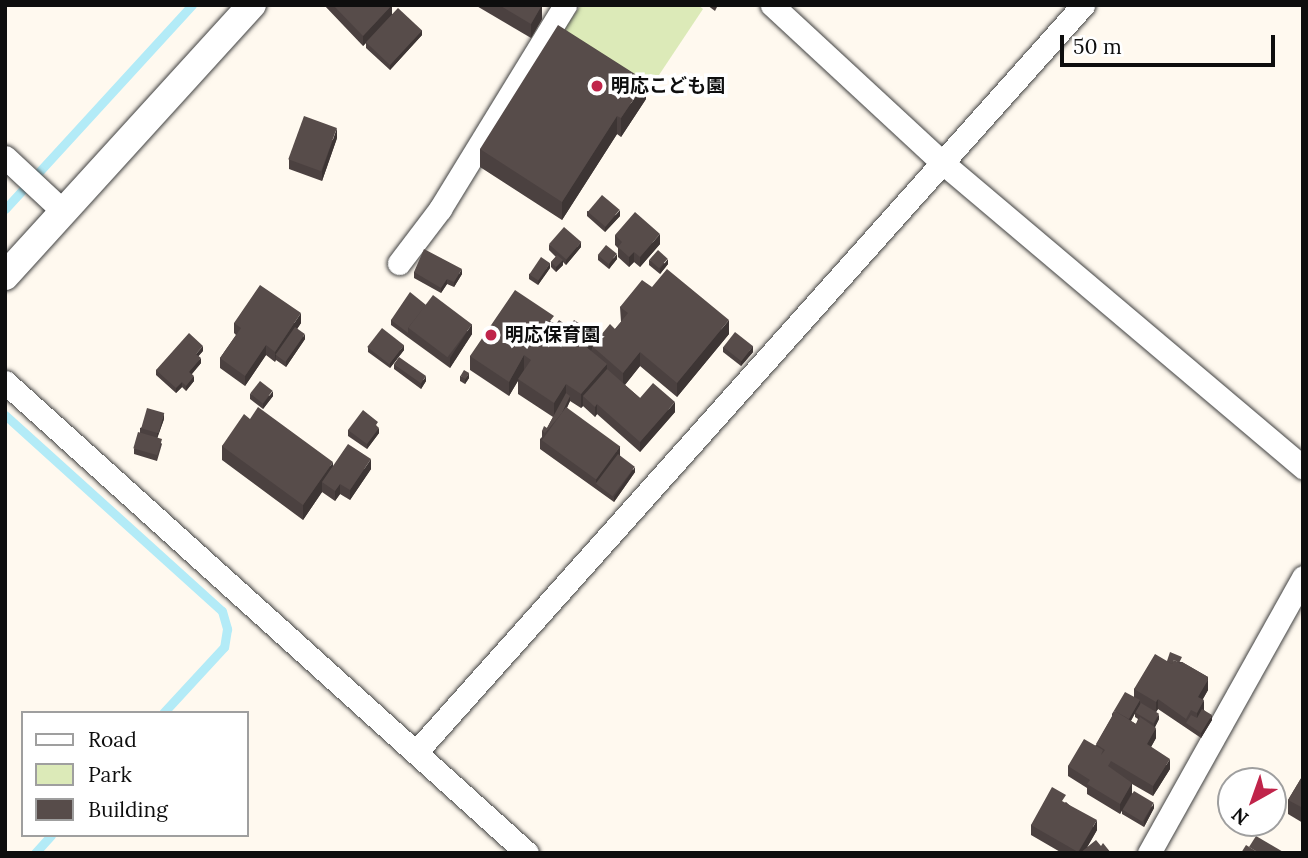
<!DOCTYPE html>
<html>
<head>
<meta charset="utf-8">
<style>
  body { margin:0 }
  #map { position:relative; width:1308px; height:858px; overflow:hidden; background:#fff9ef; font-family:Lora,"Noto Sans JP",serif }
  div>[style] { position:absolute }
  .green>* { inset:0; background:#dceab8 }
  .stream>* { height:9px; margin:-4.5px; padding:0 4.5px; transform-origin:4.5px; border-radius:4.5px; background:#b3ebf7 }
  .roads { filter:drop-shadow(0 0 2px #414141) drop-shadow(0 0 2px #414141) }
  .minor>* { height:23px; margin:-11.5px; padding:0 11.5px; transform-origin:11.5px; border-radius:11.5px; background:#fff }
  .tertiary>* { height:28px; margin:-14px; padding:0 14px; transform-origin:14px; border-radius:14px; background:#fff }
  .wall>* { inset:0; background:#4b4140 }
  .shaded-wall>* { inset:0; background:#3d3534 }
  .building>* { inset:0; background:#574c4a; transform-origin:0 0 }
  .dots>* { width:19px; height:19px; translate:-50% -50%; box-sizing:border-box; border:4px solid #fff; border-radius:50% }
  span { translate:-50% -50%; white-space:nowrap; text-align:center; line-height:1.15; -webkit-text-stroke:7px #fff; paint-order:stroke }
  .poi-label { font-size:19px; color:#0e0e0e; font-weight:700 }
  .left { translate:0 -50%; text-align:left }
  .frame { position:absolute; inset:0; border:7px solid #0e0e0e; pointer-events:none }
  .legend { position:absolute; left:21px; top:711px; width:228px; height:126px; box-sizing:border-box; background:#fff; border:2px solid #9f9f9f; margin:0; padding:9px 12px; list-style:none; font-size:21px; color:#0e0e0e }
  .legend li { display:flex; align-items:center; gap:14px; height:35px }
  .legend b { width:35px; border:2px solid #9f9f9f }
  .north { position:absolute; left:1217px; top:767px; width:70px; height:70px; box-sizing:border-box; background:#fff; border:2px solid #9f9f9f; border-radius:50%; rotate:220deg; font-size:19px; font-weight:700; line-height:28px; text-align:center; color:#0e0e0e }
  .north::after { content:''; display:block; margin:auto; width:24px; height:32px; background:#c0244a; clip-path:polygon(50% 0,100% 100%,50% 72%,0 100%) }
  .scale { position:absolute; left:1060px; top:35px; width:215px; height:32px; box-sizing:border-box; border:4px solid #0e0e0e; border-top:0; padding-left:9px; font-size:21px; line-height:24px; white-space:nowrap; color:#0e0e0e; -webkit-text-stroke:5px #fff; paint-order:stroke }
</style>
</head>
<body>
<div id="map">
  <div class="green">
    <div style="clip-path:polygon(581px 5px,698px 5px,703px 9px,651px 87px,564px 30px)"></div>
  </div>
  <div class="stream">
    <div style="left:5px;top:209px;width:277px;rotate:-47.5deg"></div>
    <div style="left:5px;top:415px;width:292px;rotate:42.1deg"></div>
    <div style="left:222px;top:611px;width:19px;rotate:74deg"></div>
    <div style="left:227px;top:629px;width:18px;rotate:99deg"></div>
    <div style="left:224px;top:647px;width:90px;rotate:132.7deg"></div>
    <div style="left:35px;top:853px;width:24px;rotate:-48deg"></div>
  </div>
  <div class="roads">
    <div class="minor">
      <div style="left:772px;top:5px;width:234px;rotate:42.8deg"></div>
      <div style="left:944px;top:164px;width:470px;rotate:40.2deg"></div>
      <div style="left:5px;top:157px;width:81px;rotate:43deg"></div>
      <div style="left:399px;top:263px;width:68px;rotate:-52.8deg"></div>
      <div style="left:440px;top:209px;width:239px;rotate:-58.5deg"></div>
      <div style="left:5px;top:382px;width:703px;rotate:42.06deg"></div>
      <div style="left:417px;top:751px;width:1000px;rotate:-48.24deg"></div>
      <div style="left:1149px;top:853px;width:316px;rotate:-60.8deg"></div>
    </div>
    <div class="tertiary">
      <div style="left:5px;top:276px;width:367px;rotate:-47.7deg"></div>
    </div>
  </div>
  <div class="wall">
    <div style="clip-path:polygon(324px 5px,392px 5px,392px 14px,422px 35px,390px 70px,366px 48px,366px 43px,363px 46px)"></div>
    <div style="clip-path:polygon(475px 5px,542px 5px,542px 19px,531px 38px)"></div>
    <div style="clip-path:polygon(707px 5px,718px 5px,715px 11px)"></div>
    <div style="clip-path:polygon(646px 99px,621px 137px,617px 134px,562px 220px,480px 167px,480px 149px)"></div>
    <div style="clip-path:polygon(337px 138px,322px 181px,289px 169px,289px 159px)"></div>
    <div style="clip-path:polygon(587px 211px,620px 216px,605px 232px,587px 216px)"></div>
    <div style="clip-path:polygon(615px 235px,660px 244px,640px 267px,634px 262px,629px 267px,618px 257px,618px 248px,615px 245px)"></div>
    <div style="clip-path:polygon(549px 245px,581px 247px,566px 265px,563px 262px,563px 265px,556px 272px,551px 267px,551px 262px,556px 257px,549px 250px)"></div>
    <div style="clip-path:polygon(598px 255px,617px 259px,609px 269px,598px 260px)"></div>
    <div style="clip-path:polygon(649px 260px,668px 264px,660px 274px,649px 265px)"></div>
    <div style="clip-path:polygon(550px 268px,538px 285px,529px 279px,529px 274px)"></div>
    <div style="clip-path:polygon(414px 272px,462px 274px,454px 287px,447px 284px,441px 293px,414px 278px)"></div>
    <div style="clip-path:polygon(652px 287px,729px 334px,677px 397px,640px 366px,625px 385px,640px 398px,675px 412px,640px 452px,597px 414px,595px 417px,583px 406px,581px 408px,570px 401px,567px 408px,620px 456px,635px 472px,614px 502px,540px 449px,540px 439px,542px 437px,542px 431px,547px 428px,553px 417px,518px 394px,518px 381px,509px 396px,470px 370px,470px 356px,554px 323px,593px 344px,615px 329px,621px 322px,620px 307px)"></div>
    <div style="clip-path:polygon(426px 305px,472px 334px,450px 368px,391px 325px,391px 320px)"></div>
    <div style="clip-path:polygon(234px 323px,301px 323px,297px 329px,305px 339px,286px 367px,276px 360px,275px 362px,266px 355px,245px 386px,220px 368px,220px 358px,236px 335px,234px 333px)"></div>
    <div style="clip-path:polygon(368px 347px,404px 350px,390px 368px,368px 352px)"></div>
    <div style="clip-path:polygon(723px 347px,753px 352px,741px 366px,723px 352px)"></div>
    <div style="clip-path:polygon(203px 351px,198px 356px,201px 363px,192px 374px,194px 381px,186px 391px,182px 387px,176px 393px,156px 375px,156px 370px)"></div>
    <div style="clip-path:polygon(394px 364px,426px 381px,421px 389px,394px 369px)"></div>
    <div style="clip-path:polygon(460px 376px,469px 378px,465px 384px,460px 381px)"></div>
    <div style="clip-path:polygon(250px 394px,273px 396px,263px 409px,250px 399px)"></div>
    <div style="clip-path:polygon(164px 419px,157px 438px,162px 444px,157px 461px,134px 454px,134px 449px,140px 433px,140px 428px)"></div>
    <div style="clip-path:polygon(250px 419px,333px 467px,371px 469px,350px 500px,340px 494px,335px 501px,322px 492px,303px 520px,222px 460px,222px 446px)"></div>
    <div style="clip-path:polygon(378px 427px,379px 433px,367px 449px,348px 436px,348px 430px)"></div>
    <div style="clip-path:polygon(evenodd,1167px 661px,1182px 662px,1208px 677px,1208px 690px,1203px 699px,1204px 710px,1212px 720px,1201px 738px,1158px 709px,1156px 712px,1159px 719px,1155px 727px,1156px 738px,1151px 747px,1170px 769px,1153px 796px,1132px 784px,1132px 793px,1154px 808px,1144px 827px,1122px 814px,1122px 810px,1120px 814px,1087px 794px,1087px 788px,1068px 776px,1068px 766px,1096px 745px,1112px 717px,1112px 714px,1134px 697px,1134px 689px,1167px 661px,1135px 713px,1135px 717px,1138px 719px,1136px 724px,1131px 721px,1135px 713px)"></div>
    <div style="clip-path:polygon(1303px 775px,1303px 823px,1288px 814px,1288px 800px)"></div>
    <div style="clip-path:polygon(1066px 802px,1097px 830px,1087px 847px,1101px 846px,1111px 853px,1062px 853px,1031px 835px,1031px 825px)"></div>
  </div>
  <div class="shaded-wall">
    <div style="clip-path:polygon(392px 5px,392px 15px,363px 46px,363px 36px)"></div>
    <div style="clip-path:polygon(542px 5px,542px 19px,531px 38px,531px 24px)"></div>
    <div style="clip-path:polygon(422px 30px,422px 35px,390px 70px,390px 65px)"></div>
    <div style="clip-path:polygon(646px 81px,646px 99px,621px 137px,621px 118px)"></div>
    <div style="clip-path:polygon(617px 116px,617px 134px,562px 220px,562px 202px)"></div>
    <div style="clip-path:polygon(337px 128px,337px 138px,322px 181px,322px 171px)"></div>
    <div style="clip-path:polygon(620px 210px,620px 216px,605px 232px,605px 227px)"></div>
    <div style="clip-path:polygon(660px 234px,660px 244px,640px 267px,640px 257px)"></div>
    <div style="clip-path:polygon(581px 242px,581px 247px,566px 265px,566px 260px)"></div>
    <div style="clip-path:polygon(634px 252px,634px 262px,629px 267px,629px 257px)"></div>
    <div style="clip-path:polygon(617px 254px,617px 259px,609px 269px,609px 264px)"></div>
    <div style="clip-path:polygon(668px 259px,668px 264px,660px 274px,660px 269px)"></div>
    <div style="clip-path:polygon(563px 260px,563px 265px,556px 272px,556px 267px)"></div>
    <div style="clip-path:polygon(550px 263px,550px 268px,538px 285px,538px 280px)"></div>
    <div style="clip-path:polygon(462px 269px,462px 274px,454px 287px,454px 282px)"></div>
    <div style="clip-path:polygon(447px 279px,447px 284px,441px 293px,441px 288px)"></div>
    <div style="clip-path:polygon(301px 313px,301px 323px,279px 356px,276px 355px,275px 362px,275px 352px)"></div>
    <div style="clip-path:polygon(729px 320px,729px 334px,677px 397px,677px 383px)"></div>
    <div style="clip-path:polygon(472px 324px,472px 334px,450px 368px,450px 358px)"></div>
    <div style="clip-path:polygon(593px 332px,593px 346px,592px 346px,592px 349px,584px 360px,584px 345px)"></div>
    <div style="clip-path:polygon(305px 334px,305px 339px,286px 367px,286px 361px)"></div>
    <div style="clip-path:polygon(266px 345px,266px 355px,245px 386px,245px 376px)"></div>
    <div style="clip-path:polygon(404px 345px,404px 350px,390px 368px,390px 363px)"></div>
    <div style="clip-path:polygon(203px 346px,203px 351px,196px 359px,196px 354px)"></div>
    <div style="clip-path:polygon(753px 346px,753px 352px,741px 366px,741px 361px)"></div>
    <div style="clip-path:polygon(640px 352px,640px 366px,623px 387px,623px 373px)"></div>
    <div style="clip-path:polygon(524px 355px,524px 370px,509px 396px,509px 382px)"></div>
    <div style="clip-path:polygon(201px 358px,201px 363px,189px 377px,189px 372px)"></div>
    <div style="clip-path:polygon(607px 364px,607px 378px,583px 396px,583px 406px,581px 408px,581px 394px)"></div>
    <div style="clip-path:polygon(469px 373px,469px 378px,465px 384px,465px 379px)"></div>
    <div style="clip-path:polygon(194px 376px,194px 381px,186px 391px,186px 386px)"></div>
    <div style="clip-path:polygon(426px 376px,426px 381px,421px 389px,421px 384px)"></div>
    <div style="clip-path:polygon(182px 382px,182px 387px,176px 393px,176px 388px)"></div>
    <div style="clip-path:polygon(566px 384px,566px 398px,554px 418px,554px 403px)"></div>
    <div style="clip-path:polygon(273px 391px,273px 396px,263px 409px,263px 404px)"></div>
    <div style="clip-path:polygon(570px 396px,570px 401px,553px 435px,547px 440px)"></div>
    <div style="clip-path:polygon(675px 402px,675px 412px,640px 452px,640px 442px)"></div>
    <div style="clip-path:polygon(597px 404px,597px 414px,595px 417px,595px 407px)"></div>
    <div style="clip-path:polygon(164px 413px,164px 419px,157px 439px,157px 434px)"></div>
    <div style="clip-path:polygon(379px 428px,379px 433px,367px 449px,367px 444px)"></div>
    <div style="clip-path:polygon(620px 446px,620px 456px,596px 484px,596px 489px,596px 479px)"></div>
    <div style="clip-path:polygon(371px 459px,371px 469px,350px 500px,350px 490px)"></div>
    <div style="clip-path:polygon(333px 462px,333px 477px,322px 482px,322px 492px,303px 520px,303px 505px)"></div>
    <div style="clip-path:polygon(635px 467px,635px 472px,614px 502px,614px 497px)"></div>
    <div style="clip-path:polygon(340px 484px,340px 494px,335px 501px,335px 491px)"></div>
    <div style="clip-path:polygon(1208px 677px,1208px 690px,1198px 707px,1198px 697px)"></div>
    <div style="clip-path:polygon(1158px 699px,1158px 709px,1156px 712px,1156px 702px)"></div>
    <div style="clip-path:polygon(1140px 700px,1140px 705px,1127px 727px,1127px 722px)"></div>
    <div style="clip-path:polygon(1204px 700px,1204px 710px,1197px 723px,1197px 713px)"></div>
    <div style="clip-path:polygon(1159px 714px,1159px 719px,1154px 729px,1154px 724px)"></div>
    <div style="clip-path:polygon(1212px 715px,1212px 720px,1201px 738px,1201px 733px)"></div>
    <div style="clip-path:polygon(1156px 728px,1156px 738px,1147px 754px,1147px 744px)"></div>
    <div style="clip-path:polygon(1170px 759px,1170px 769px,1153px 796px,1153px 786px)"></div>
    <div style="clip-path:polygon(1132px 783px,1132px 793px,1120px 814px,1120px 804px)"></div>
    <div style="clip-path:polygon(1154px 803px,1154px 808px,1144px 827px,1144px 821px)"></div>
    <div style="clip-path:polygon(1097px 820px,1097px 830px,1084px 853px,1078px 853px)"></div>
  </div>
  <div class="building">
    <div style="clip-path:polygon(333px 5px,392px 5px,363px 36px)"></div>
    <div style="clip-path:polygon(499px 5px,542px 5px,531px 24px)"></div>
    <div style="left:398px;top:8px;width:33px;height:47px;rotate:43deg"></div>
    <div style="clip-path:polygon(558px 25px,646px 81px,621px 118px,617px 116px,562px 202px,480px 149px)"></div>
    <div style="left:304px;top:116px;width:35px;height:46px;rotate:20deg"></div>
    <div style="left:602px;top:195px;width:23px;height:22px;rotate:40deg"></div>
    <div style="clip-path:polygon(635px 212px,660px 234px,640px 257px,634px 252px,629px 257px,618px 247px,622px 242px,615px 235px)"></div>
    <div style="left:564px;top:227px;width:23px;height:23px;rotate:41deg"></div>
    <div style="left:606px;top:245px;width:14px;height:13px;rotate:39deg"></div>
    <div style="clip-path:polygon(424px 249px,462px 269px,454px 282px,447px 279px,441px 288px,414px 272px)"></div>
    <div style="left:658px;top:250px;width:13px;height:13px;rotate:42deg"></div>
    <div style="clip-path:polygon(557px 255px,563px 260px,556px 267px,551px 262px)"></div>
    <div style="left:541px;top:257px;width:11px;height:21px;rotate:34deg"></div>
    <div style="clip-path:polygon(667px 269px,729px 320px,677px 383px,640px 352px,623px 373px,592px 346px,610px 324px,615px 329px,628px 313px,620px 307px,642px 280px,652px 287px)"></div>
    <div style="clip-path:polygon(260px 285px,301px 313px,275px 352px,266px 345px,245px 376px,220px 358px,241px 328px,234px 323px)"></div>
    <div style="clip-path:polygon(515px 290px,554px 316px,550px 321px,556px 324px,559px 320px,569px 327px,574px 320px,593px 332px,584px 345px,607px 364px,581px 394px,566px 384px,554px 403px,518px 379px,531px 360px,524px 355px,509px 382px,470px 356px)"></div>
    <div style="clip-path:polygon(410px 292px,426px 305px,408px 328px,408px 333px,391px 320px)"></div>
    <div style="left:433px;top:295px;width:49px;height:41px;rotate:37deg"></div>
    <div style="left:295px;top:327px;width:12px;height:34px;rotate:35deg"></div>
    <div style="left:382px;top:328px;width:28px;height:24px;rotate:38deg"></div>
    <div style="left:735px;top:332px;width:23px;height:19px;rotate:38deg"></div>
    <div style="clip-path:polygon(189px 333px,203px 346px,196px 354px,201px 358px,189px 372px,194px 376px,186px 386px,182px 382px,176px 388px,156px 370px)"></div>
    <div style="left:399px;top:357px;width:33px;height:9px;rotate:35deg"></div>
    <div style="clip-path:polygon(607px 369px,640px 398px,653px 383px,675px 402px,640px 442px,597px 404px,595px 407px,583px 396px)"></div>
    <div style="left:464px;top:370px;width:6px;height:7px;rotate:31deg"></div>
    <div style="left:260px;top:381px;width:16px;height:16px;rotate:38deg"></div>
    <div style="clip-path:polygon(566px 393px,570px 396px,562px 413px,545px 433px,542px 431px,544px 426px,547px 428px)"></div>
    <div style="clip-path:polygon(258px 407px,333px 462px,303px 505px,222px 446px,244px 414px,250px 419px)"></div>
    <div style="left:566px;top:407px;width:67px;height:41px;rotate:36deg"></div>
    <div style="left:147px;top:408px;width:18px;height:21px;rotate:16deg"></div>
    <div style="clip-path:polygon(363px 410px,378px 422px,376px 425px,379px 428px,367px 444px,348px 430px)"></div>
    <div style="left:138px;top:432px;width:25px;height:17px;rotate:16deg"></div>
    <div style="clip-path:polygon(348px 444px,371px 459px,350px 490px,340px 484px,335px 491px,322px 482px)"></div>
    <div style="left:618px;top:454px;width:21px;height:37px;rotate:37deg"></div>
    <div style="clip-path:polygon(1170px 652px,1182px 657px,1179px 663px,1174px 660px,1172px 664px,1167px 661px)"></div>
    <div style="clip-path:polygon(1155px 654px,1172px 664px,1174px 660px,1208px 680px,1198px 697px,1204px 700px,1197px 713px,1191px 710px,1186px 719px,1158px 699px,1156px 702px,1134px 689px)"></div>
    <div style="clip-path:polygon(1182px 662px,1208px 677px,1207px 680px,1180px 664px)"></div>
    <div style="clip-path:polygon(1125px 692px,1140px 700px,1129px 719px,1115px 711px,1114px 714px,1112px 714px)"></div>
    <div style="left:1141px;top:703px;width:21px;height:11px;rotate:31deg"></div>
    <div style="clip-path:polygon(1202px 709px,1212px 715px,1201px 733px,1186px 723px,1191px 715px,1197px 718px)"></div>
    <div style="clip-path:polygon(1115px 711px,1136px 724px,1140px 717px,1156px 728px,1147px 744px,1170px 759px,1153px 786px,1111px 761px,1108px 766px,1132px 783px,1120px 804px,1087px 784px,1090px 780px,1068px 766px,1084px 739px,1103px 750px,1101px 755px,1105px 750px,1096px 744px)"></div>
    <div style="clip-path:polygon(1303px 775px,1303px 808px,1288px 800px)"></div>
    <div style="clip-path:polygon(1052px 787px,1066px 795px,1062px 801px,1097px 820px,1078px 852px,1031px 825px)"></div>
    <div style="left:1134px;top:791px;width:23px;height:22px;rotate:31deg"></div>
    <div style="clip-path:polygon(1256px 836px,1285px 853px,1259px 853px,1249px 847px)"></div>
    <div style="clip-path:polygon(1096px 840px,1101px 846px,1103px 843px,1111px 853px,1080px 853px)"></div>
    <div style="clip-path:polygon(1246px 845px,1259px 853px,1241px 853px)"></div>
  </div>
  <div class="dots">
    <div style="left:597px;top:86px;background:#c0244a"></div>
    <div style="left:491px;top:335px;background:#c0244a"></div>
  </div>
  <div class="poi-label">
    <span class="left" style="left:611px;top:86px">明応こども園</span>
    <span class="left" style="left:505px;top:335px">明応保育園</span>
  </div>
  <div class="frame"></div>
  <ul class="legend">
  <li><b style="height:9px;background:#fff"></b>Road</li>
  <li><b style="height:19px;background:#dceab8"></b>Park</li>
  <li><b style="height:19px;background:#574c4a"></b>Building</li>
  </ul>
  <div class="north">N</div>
  <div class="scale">50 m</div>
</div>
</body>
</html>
